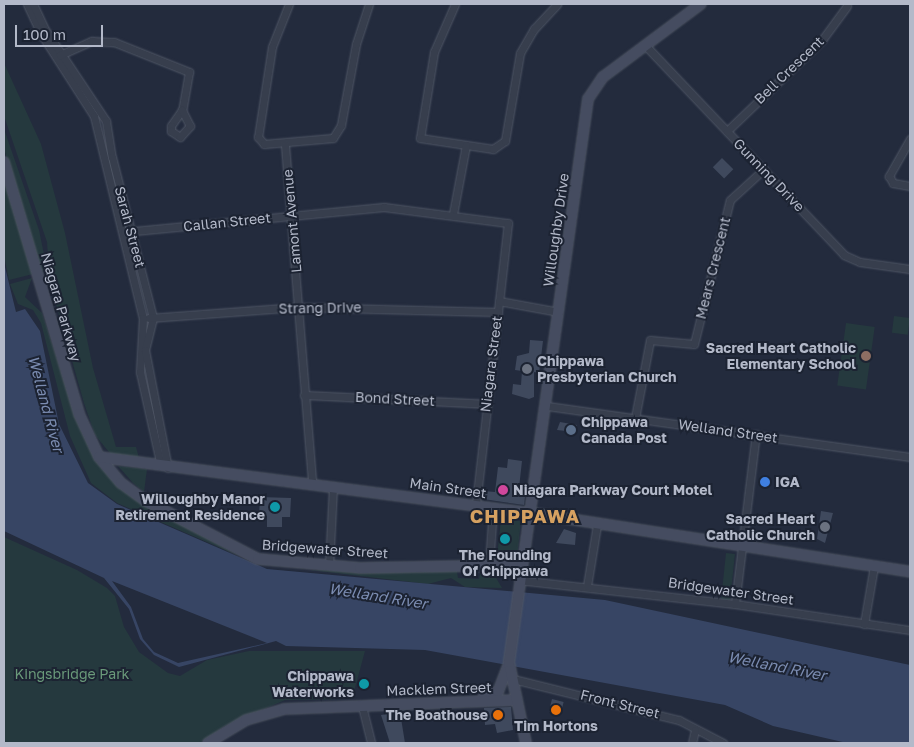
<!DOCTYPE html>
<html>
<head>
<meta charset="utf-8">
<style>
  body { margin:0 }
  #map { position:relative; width:914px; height:747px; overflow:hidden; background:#232b3d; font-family:"Golos Text",sans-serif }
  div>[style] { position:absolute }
  .green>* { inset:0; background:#25393e; transform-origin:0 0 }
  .water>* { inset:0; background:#374564 }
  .building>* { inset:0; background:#3f495d; transform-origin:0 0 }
  .roads { filter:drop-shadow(0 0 1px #4f5665) drop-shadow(0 0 1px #4f5665) }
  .street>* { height:7px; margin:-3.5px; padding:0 3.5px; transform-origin:3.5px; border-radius:3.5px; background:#373e4d }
  .secondary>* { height:10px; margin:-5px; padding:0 5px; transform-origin:5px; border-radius:5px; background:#454c60 }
  .dots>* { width:14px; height:14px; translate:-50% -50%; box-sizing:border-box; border:2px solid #1c2332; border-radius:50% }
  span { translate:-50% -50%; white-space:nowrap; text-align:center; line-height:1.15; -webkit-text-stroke:4px #1c2332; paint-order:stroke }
  .street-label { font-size:14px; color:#b3b9c9 }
  .poi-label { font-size:14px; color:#b3b9c9; font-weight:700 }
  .right { translate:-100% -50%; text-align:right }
  .left { translate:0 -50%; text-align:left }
  .park-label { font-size:14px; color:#6a9a7a }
  .water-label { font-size:15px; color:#7b8cb1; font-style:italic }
  .district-label { font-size:19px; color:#d6a161; font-weight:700; letter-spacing:1px }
  .frame { position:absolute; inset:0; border:5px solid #b3b9c9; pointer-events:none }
  .scale { position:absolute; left:15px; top:25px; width:88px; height:22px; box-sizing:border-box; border:2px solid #b3b9c9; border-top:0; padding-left:6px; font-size:15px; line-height:18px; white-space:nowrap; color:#b3b9c9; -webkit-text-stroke:4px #1c2332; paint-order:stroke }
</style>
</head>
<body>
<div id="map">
  <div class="green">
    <div style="clip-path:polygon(4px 63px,41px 144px,65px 233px,93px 368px,116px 447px,136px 447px,139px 458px,113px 457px,95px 435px,84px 403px,50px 283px,47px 242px,4px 116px)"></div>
    <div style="clip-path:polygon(4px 129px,39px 230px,46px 264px,42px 273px,4px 149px)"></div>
    <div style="clip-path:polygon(4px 177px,33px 274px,9px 280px,4px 256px)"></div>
    <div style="clip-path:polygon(32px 278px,25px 297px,42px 313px,76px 417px,98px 464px,125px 492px,239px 556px,117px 503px,91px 483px,70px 436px,41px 323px,33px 310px,18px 304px,10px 284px)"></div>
    <div style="left:894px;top:316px;width:16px;height:17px;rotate:7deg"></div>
    <div style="left:846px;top:323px;width:29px;height:63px;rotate:8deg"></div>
    <div style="clip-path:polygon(118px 466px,147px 469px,144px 492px,133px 483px)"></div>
    <div style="left:501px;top:519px;width:20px;height:38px;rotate:6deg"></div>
    <div style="clip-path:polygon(4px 537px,77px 570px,107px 588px,115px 596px,124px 627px,139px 652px,168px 673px,180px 676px,207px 660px,249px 651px,365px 651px,352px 699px,285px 700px,225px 726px,200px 743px,4px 743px)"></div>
    <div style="left:726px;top:553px;width:9px;height:48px;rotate:6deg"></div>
    <div style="clip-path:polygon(310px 570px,457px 571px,458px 578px,479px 579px,481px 571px,481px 575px,495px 576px,502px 588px,465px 587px,451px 578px,428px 584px)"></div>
  </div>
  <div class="water">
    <div style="clip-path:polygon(evenodd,4px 263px,16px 312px,25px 309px,40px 331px,59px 424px,88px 483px,117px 504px,267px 569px,605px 600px,910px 665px,910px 743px,847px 743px,773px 726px,725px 705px,425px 650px,286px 646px,276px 641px,179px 667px,154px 655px,140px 639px,129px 609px,104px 578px,4px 531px,4px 263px,112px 581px,267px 643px,178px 663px,154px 652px,143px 639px,131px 607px,112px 581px)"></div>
  </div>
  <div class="building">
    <div style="left:722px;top:158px;width:16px;height:13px;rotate:45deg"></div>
    <div style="clip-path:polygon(530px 340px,543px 341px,539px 373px,534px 372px,534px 397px,529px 399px,512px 394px,513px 384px,521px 385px,522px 371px,515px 370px,517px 356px,529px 353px)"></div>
    <div style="clip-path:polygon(560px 422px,577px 425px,575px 432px,557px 430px)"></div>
    <div style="clip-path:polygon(508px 459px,522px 461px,519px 488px,526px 489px,524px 505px,483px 499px,484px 491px,495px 492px,498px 467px,507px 468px)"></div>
    <div style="clip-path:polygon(260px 497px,291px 498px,290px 517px,282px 517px,282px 527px,267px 527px,267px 516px,259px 516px)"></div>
    <div style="clip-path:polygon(821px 511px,833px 513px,825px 543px,817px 539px)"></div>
    <div style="clip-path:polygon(564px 529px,576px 533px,575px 545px,556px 543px)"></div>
    <div style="left:552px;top:699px;width:12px;height:13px;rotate:14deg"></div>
    <div style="clip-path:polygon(511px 707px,513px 730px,497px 733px,495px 724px,485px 725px,484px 708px)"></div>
    <div style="clip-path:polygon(400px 712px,405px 743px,390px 743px,381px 715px)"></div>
  </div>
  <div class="roads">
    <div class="street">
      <div style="left:27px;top:4px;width:31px;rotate:65deg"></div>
      <div style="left:40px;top:32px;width:100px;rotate:57.3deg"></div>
      <div style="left:94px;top:116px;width:208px;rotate:76.4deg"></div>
      <div style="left:143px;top:318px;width:54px;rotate:93.2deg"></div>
      <div style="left:140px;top:372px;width:96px;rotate:77.4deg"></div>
      <div style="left:33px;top:4px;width:26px;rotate:65deg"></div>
      <div style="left:44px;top:28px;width:112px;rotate:56.3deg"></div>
      <div style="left:106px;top:121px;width:36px;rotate:81deg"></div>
      <div style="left:112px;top:157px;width:166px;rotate:75.7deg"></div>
      <div style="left:153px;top:318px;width:33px;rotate:104deg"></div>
      <div style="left:145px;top:350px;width:120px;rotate:79deg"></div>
      <div style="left:289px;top:4px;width:46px;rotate:111.6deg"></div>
      <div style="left:272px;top:47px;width:91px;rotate:98.8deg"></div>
      <div style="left:258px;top:137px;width:9px;rotate:49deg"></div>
      <div style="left:264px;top:144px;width:69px;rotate:-5deg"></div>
      <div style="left:333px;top:138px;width:15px;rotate:-58deg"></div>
      <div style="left:341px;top:125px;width:82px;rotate:-79.5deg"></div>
      <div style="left:356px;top:44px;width:42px;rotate:-72deg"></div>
      <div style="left:455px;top:4px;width:52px;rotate:113.6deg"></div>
      <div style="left:434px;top:52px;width:87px;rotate:99.2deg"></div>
      <div style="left:420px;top:138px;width:74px;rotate:8.6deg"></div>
      <div style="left:493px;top:149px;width:14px;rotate:-34deg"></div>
      <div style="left:505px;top:141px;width:89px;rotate:-80.3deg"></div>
      <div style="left:520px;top:53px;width:28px;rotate:-60deg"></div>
      <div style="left:534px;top:29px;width:34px;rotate:-47deg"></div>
      <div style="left:645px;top:45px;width:289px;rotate:46.5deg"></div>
      <div style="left:844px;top:255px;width:17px;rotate:24deg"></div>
      <div style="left:860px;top:262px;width:50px;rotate:8deg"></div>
      <div style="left:60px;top:55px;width:35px;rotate:-24deg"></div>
      <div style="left:92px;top:41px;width:22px;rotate:3deg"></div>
      <div style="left:114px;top:42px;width:81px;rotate:21.8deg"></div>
      <div style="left:189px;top:72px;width:39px;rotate:100deg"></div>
      <div style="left:182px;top:110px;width:19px;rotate:125deg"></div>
      <div style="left:171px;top:126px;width:5px;rotate:90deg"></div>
      <div style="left:171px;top:131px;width:11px;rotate:34deg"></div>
      <div style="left:180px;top:137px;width:15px;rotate:-48deg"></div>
      <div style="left:190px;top:126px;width:18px;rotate:-117deg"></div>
      <div style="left:727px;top:131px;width:132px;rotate:-43.8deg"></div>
      <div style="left:822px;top:40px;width:42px;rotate:-53.7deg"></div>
      <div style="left:910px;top:139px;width:43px;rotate:119.6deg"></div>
      <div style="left:889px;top:176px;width:8px;rotate:60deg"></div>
      <div style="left:893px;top:183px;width:17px;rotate:10deg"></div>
      <div style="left:285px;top:145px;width:340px;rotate:85.4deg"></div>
      <div style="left:453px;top:214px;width:70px;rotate:-79.3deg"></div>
      <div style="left:124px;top:232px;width:261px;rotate:-5.5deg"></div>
      <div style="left:384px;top:207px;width:125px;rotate:7.4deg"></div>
      <div style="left:508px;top:223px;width:285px;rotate:96.5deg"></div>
      <div style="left:499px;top:301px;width:61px;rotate:10.4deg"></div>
      <div style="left:149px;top:318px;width:149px;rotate:-4.2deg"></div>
      <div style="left:298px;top:307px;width:200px;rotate:1.4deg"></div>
      <div style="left:304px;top:395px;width:183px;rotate:2.8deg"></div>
      <div style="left:547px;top:406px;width:367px;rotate:8deg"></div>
      <div style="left:635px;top:418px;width:79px;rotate:-79.1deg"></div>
      <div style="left:650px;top:340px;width:44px;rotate:5.2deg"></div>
      <div style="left:694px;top:344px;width:148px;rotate:-76deg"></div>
      <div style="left:730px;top:200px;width:46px;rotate:-42.4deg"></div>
      <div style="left:489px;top:565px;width:57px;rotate:-86deg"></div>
      <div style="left:329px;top:566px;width:79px;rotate:-87.1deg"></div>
      <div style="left:518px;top:580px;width:218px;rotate:6.3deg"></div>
      <div style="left:735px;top:604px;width:177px;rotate:8.5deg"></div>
      <div style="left:587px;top:586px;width:62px;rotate:-80.7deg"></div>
      <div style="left:735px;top:604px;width:171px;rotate:-83deg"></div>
      <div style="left:864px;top:624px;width:59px;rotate:-80.2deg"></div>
      <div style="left:513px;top:679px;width:171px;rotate:13.9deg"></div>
      <div style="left:679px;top:720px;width:50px;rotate:27.6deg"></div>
      <div style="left:362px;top:706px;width:38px;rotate:76deg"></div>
      <div style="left:692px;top:743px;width:13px;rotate:-77deg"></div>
    </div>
    <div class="secondary">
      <div style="left:4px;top:162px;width:263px;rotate:73.4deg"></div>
      <div style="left:79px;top:414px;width:47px;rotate:65.1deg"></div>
      <div style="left:99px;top:457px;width:34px;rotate:50deg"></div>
      <div style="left:121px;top:483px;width:31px;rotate:36deg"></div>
      <div style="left:146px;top:501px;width:126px;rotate:27.4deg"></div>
      <div style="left:258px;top:559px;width:102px;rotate:5deg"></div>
      <div style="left:360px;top:568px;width:161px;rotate:-1.1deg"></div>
      <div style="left:99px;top:457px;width:436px;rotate:7.4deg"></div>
      <div style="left:531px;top:513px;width:384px;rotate:8.8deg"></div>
      <div style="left:483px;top:698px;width:16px;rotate:-22deg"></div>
      <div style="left:498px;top:692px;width:28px;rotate:-69deg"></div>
      <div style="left:208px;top:743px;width:44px;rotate:-31.2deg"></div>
      <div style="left:246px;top:720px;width:40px;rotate:-16deg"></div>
      <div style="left:284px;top:709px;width:233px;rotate:-2.2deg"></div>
      <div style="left:526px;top:743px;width:83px;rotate:-101.9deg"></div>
      <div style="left:509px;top:662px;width:569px;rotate:-82.01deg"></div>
      <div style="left:588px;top:99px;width:27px;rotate:-56deg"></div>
      <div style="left:603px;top:77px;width:122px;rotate:-36.7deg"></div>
    </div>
  </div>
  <div class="dots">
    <div style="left:866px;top:356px;background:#8d6e63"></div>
    <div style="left:527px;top:369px;background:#6b7280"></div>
    <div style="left:571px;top:430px;background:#5c6f8a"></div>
    <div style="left:765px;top:482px;background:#3f7fe0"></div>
    <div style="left:503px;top:490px;background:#d1479c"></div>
    <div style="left:275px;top:507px;background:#0f9aa8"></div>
    <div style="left:825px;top:527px;background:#6b7280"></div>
    <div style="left:505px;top:539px;background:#0f9aa8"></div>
    <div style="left:364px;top:684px;background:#0f9aa8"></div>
    <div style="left:556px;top:710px;background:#e8710a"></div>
    <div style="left:498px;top:715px;background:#e8710a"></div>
  </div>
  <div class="street-label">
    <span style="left:789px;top:70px;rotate:-44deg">Bell Crescent</span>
    <span style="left:769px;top:175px;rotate:46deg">Gunning Drive</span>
    <span style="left:292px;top:221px;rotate:-95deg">Lamont Avenue</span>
    <span style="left:227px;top:222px;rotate:-6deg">Callan Street</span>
    <span style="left:130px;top:227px;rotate:75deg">Sarah Street</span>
    <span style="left:556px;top:230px;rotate:-82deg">Willoughby Drive</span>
    <span style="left:713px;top:268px;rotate:-76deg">Mears Crescent</span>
    <span style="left:61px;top:307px;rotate:74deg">Niagara Parkway</span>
    <span style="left:320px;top:308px;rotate:-1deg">Strang Drive</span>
    <span style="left:491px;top:364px;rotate:-83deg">Niagara Street</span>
    <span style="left:395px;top:399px;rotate:3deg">Bond Street</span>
    <span style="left:728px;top:431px;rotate:8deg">Welland Street</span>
    <span style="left:448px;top:488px;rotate:8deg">Main Street</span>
    <span style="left:325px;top:549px;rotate:4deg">Bridgewater Street</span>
    <span style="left:731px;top:591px;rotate:8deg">Bridgewater Street</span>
    <span style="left:439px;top:689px;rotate:-2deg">Macklem Street</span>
    <span style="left:620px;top:704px;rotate:14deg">Front Street</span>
  </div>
  <div class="poi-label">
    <span class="right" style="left:856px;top:356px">Sacred Heart Catholic<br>Elementary School</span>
    <span class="left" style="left:537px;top:369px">Chippawa<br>Presbyterian Church</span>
    <span class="left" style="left:581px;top:430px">Chippawa<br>Canada Post</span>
    <span class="left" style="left:775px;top:482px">IGA</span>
    <span class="left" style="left:513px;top:490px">Niagara Parkway Court Motel</span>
    <span class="right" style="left:265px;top:507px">Willoughby Manor<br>Retirement Residence</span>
    <span class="right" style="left:815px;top:527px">Sacred Heart<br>Catholic Church</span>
    <span style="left:505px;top:563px">The Founding<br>Of Chippawa</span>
    <span class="right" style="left:354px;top:684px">Chippawa<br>Waterworks</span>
    <span class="right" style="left:488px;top:715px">The Boathouse</span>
    <span style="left:556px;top:726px">Tim Hortons</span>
  </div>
  <div class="park-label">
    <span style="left:72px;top:674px">Kingsbridge Park</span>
  </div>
  <div class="water-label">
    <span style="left:46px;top:404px;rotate:75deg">Welland River</span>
    <span style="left:378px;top:596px;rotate:9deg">Welland River</span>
    <span style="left:777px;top:666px;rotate:11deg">Welland River</span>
  </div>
  <div class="district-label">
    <span style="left:525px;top:516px">CHIPPAWA</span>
  </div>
  <div class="frame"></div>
  <div class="scale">100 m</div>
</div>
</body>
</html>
